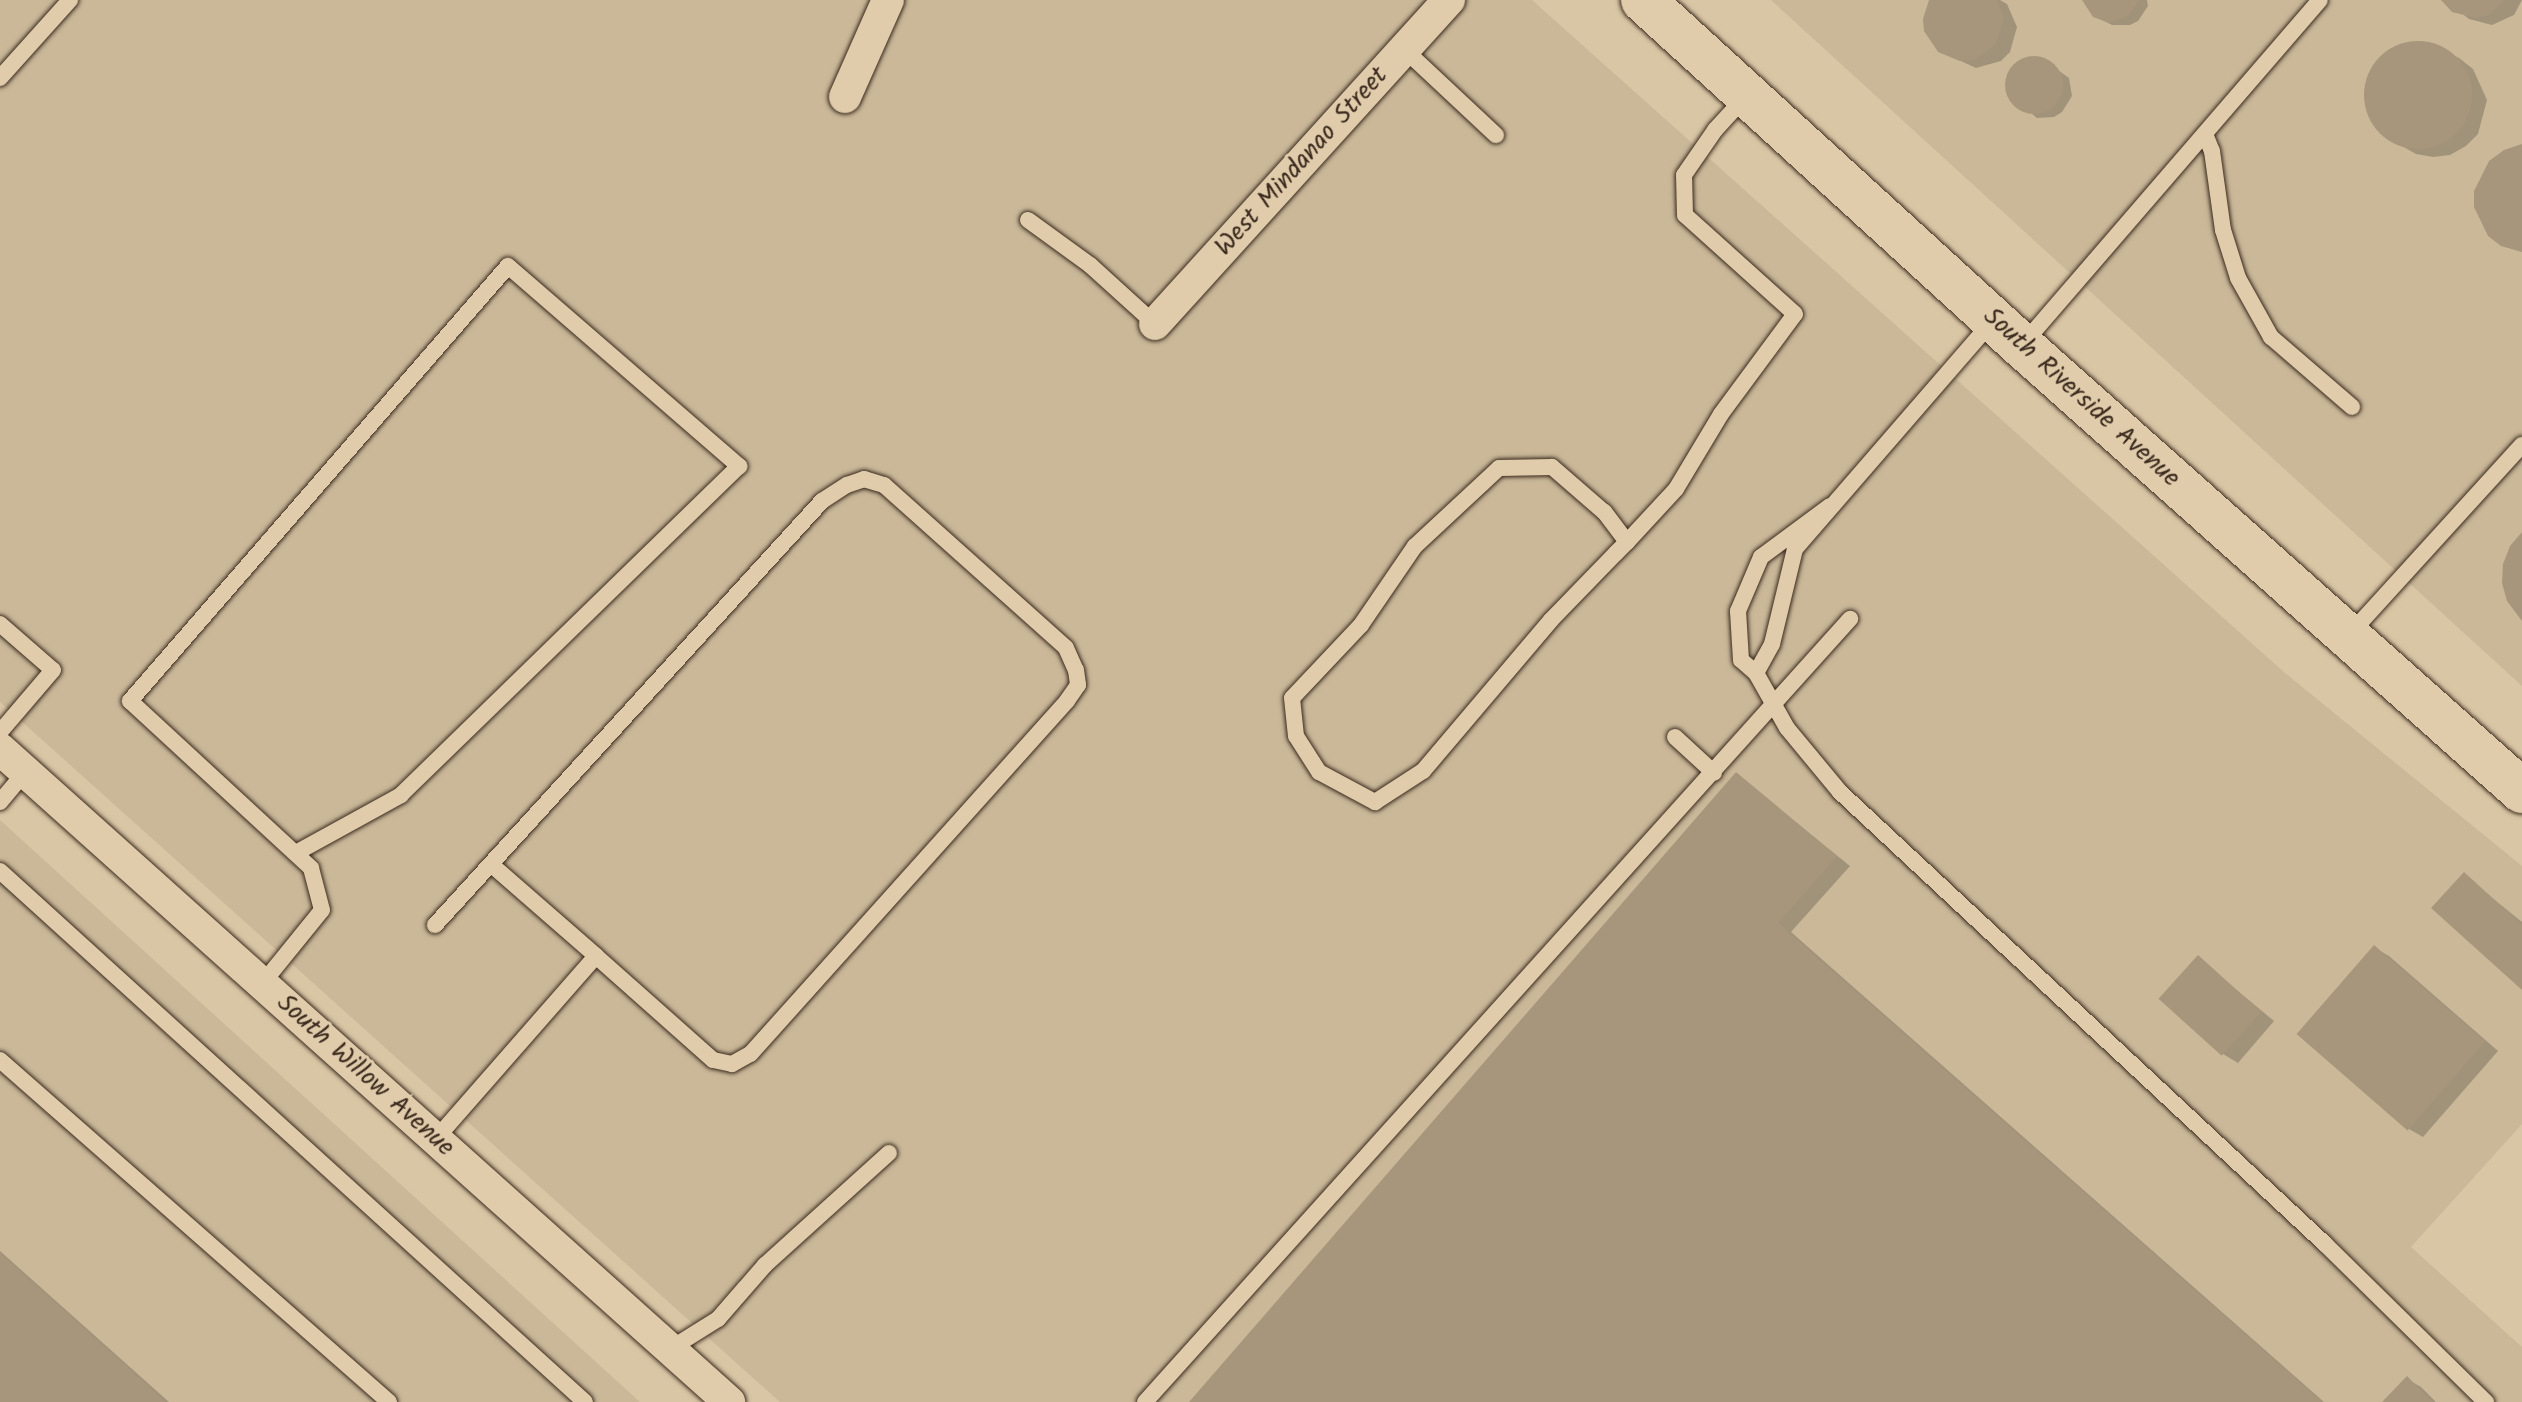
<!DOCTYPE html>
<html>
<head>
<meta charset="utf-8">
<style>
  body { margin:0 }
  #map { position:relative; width:2522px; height:1402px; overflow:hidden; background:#d9c6a5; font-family:Kalam,sans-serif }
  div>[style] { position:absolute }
  .built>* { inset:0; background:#cab899 }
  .shadow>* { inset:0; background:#0003 }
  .building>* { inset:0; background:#a8967c; transform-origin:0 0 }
  .round { border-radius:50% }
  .roads { filter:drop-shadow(0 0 2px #3b2a1e) drop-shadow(0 0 2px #3b2a1e) }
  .service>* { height:16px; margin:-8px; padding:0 8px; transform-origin:8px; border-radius:8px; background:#e0ccab }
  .minor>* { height:32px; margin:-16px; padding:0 16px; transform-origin:16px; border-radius:16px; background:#e0ccab }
  .primary>* { height:44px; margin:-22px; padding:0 22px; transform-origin:22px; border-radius:22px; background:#e0ccab }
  span { translate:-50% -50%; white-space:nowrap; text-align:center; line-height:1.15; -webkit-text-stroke:6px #e0ccab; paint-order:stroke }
  .street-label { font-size:26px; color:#3b2a1e }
</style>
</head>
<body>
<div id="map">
  <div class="built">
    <div style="clip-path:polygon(0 0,1532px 0,2285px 673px,2522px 866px,2522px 1124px,2411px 1247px,2522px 1347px,2522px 1402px,780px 1402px,0 702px)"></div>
    <div style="clip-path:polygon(1771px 0,2522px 0,2522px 686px)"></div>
    <div style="clip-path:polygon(0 820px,640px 1402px,0 1402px)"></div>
  </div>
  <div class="shadow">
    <div style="clip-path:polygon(1933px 0,2000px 0,2007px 4px,2017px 27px,2010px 52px,2001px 61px,1976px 68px,1939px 51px)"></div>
    <div style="clip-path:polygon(2085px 0,2147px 0,2148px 6px,2138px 21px,2130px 25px,2112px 25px,2094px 16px)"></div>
    <div style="clip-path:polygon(2445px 0,2522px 0,2514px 15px,2492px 25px,2469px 19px)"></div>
    <div style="clip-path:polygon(2410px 43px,2427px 43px,2459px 58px,2473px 69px,2487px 100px,2478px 134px,2466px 146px,2450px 155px,2433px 157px,2416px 154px,2386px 137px,2367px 108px,2366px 91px,2370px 75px,2393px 49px)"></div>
    <div style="clip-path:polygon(2025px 60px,2044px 60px,2069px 78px,2072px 96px,2062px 112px,2054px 117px,2037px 118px,2009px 95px,2010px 72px)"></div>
    <div style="clip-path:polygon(1737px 775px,1850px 866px,1791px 932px,2324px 1402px,1192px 1402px)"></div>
    <div style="clip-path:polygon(2464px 875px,2522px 922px,2522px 987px)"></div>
    <div style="clip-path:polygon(2375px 948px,2389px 956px,2498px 1051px,2423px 1137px,2409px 1129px)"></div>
    <div style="clip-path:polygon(2198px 958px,2274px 1021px,2238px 1063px,2223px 1054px)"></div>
    <div style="clip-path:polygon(0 1251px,169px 1402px,0 1402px)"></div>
    <div style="clip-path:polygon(2407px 1379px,2421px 1387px,2436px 1402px,2384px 1402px)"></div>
  </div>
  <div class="building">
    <div style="clip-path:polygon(1929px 0,1997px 0,2004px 18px,1996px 44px,1974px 60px,1960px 61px,1938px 52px,1924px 31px,1923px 19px)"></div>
    <div style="clip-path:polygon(2082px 0,2139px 0,2128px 16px,2110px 23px,2093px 17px)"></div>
    <div style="clip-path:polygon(2441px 0,2505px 0,2489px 15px,2476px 18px,2452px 12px)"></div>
    <div class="round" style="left:2364px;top:41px;width:108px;height:108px"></div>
    <div class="round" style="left:2005px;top:56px;width:58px;height:58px"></div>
    <div style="clip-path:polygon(2522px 144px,2522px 252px,2501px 246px,2488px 236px,2474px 207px,2474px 191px,2489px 161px,2504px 150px)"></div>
    <div style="clip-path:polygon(2522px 532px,2522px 621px,2507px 601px,2502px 583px,2503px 564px,2510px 546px)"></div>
    <div style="clip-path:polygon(1736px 772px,1837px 856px,1778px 923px,2322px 1402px,1189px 1402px)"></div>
    <div style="clip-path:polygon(2464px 872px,2522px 925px,2522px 990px,2431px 908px)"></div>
    <div style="left:2374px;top:945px;width:147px;height:118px;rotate:41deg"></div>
    <div style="left:2198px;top:955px;width:85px;height:59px;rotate:42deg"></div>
    <div style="clip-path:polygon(0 1253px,166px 1402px,0 1402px)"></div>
    <div style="clip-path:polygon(2407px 1376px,2432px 1402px,2382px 1402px)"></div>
  </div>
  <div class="roads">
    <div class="service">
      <div style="left:1404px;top:49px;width:126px;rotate:43.1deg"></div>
      <div style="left:0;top:78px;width:105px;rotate:-48.1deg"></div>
      <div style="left:2205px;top:134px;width:18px;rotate:68deg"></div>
      <div style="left:2212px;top:151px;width:80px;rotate:82.1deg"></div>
      <div style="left:2223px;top:230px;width:50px;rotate:72.6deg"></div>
      <div style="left:2238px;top:278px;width:68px;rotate:60.8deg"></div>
      <div style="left:2271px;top:337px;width:107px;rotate:40.8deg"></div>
      <div style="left:1028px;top:220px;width:77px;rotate:36deg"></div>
      <div style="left:1090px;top:265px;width:88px;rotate:42.2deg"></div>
      <div style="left:2023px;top:344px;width:454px;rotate:-49.2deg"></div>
      <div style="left:1830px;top:506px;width:86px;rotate:143.5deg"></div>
      <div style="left:1761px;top:557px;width:59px;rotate:113.1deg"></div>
      <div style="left:1738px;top:611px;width:49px;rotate:86.5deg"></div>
      <div style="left:1741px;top:660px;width:20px;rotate:41deg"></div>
      <div style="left:1756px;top:673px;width:63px;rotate:60.6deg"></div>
      <div style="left:1787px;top:728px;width:83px;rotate:50.4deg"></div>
      <div style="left:1840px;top:792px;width:663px;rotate:42.98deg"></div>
      <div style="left:2325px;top:1244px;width:226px;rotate:44.5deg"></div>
      <div style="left:1627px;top:542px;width:38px;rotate:-127deg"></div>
      <div style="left:1604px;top:512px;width:69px;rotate:-139.1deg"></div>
      <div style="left:1552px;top:467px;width:53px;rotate:178.9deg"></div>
      <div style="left:1499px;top:468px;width:115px;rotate:137.1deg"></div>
      <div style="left:1415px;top:546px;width:96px;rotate:124.4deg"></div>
      <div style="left:1361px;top:625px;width:100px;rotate:133.4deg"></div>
      <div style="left:1292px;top:698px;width:38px;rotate:84deg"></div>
      <div style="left:1296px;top:736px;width:43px;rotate:57.4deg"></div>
      <div style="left:1319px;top:772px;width:64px;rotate:28.2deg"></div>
      <div style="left:1375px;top:802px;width:57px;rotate:-32.9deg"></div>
      <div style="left:1423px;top:771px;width:198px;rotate:-49.7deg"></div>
      <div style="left:1551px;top:620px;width:93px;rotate:-45.9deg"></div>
      <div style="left:1616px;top:553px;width:16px;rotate:-45deg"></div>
      <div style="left:1627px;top:542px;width:72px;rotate:-47.2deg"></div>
      <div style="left:1676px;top:489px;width:87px;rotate:-59deg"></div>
      <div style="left:1721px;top:414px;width:124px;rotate:-53.5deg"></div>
      <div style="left:1795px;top:314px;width:148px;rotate:-138deg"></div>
      <div style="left:1685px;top:215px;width:40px;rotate:-91.4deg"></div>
      <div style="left:1684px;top:175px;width:55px;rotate:-55.4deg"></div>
      <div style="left:1715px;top:130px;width:46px;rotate:-47.6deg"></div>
      <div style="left:0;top:624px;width:70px;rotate:41deg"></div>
      <div style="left:53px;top:670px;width:82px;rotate:130.5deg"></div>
      <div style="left:2349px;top:635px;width:257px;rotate:-47.7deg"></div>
      <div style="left:1756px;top:673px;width:33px;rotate:-61deg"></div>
      <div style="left:1772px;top:644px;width:98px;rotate:-76.4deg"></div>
      <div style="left:1795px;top:549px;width:299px;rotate:-49.1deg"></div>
      <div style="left:1675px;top:737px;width:53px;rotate:42.7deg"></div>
      <div style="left:0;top:802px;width:39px;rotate:-50deg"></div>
      <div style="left:493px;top:866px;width:137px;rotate:41.1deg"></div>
      <div style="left:0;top:871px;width:790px;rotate:42.23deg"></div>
      <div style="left:435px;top:925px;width:574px;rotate:-47.61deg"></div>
      <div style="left:822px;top:501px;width:30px;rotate:-33deg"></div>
      <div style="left:847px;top:485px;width:18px;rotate:-19deg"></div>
      <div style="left:864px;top:479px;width:21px;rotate:17deg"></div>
      <div style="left:884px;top:485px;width:244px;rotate:41.8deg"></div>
      <div style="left:1066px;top:648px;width:24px;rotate:66deg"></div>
      <div style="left:1076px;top:670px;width:15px;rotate:82deg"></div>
      <div style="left:1078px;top:685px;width:19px;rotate:125deg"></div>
      <div style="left:1067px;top:701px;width:474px;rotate:131.9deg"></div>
      <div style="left:750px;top:1054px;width:21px;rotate:151deg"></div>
      <div style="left:732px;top:1064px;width:19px;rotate:-168deg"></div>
      <div style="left:713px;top:1060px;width:157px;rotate:-138.4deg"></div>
      <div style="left:596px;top:956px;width:243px;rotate:131.2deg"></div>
      <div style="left:262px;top:984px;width:95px;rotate:-51deg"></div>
      <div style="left:322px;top:910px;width:43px;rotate:-104.7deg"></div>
      <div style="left:311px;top:868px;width:246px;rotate:-137.3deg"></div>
      <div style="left:130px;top:701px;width:576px;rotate:-49.01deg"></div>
      <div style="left:508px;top:266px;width:306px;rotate:40.9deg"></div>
      <div style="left:739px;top:466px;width:472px;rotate:135.8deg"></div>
      <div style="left:401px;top:795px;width:120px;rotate:151.1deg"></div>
      <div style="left:0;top:1060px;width:518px;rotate:41.32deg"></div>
      <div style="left:670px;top:1349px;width:57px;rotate:-32deg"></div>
      <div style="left:718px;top:1319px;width:72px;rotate:-49deg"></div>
      <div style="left:765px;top:1265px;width:167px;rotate:-42.1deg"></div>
      <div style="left:1145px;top:1402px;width:1054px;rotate:-48deg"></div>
    </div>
    <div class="minor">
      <div style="left:845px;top:97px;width:106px;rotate:-66.1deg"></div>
      <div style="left:1155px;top:324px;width:438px;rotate:-47.8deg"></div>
      <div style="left:0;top:749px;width:979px;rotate:41.85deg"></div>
    </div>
    <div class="primary">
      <div style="left:1643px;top:0;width:512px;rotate:42.39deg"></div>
      <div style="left:2021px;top:345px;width:671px;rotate:41.68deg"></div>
    </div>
  </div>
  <div class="street-label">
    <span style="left:1302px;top:162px;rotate:-48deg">West Mindanao Street</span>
    <span style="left:2081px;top:398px;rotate:42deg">South Riverside Avenue</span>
    <span style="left:365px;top:1076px;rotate:42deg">South Willow Avenue</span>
  </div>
</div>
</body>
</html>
